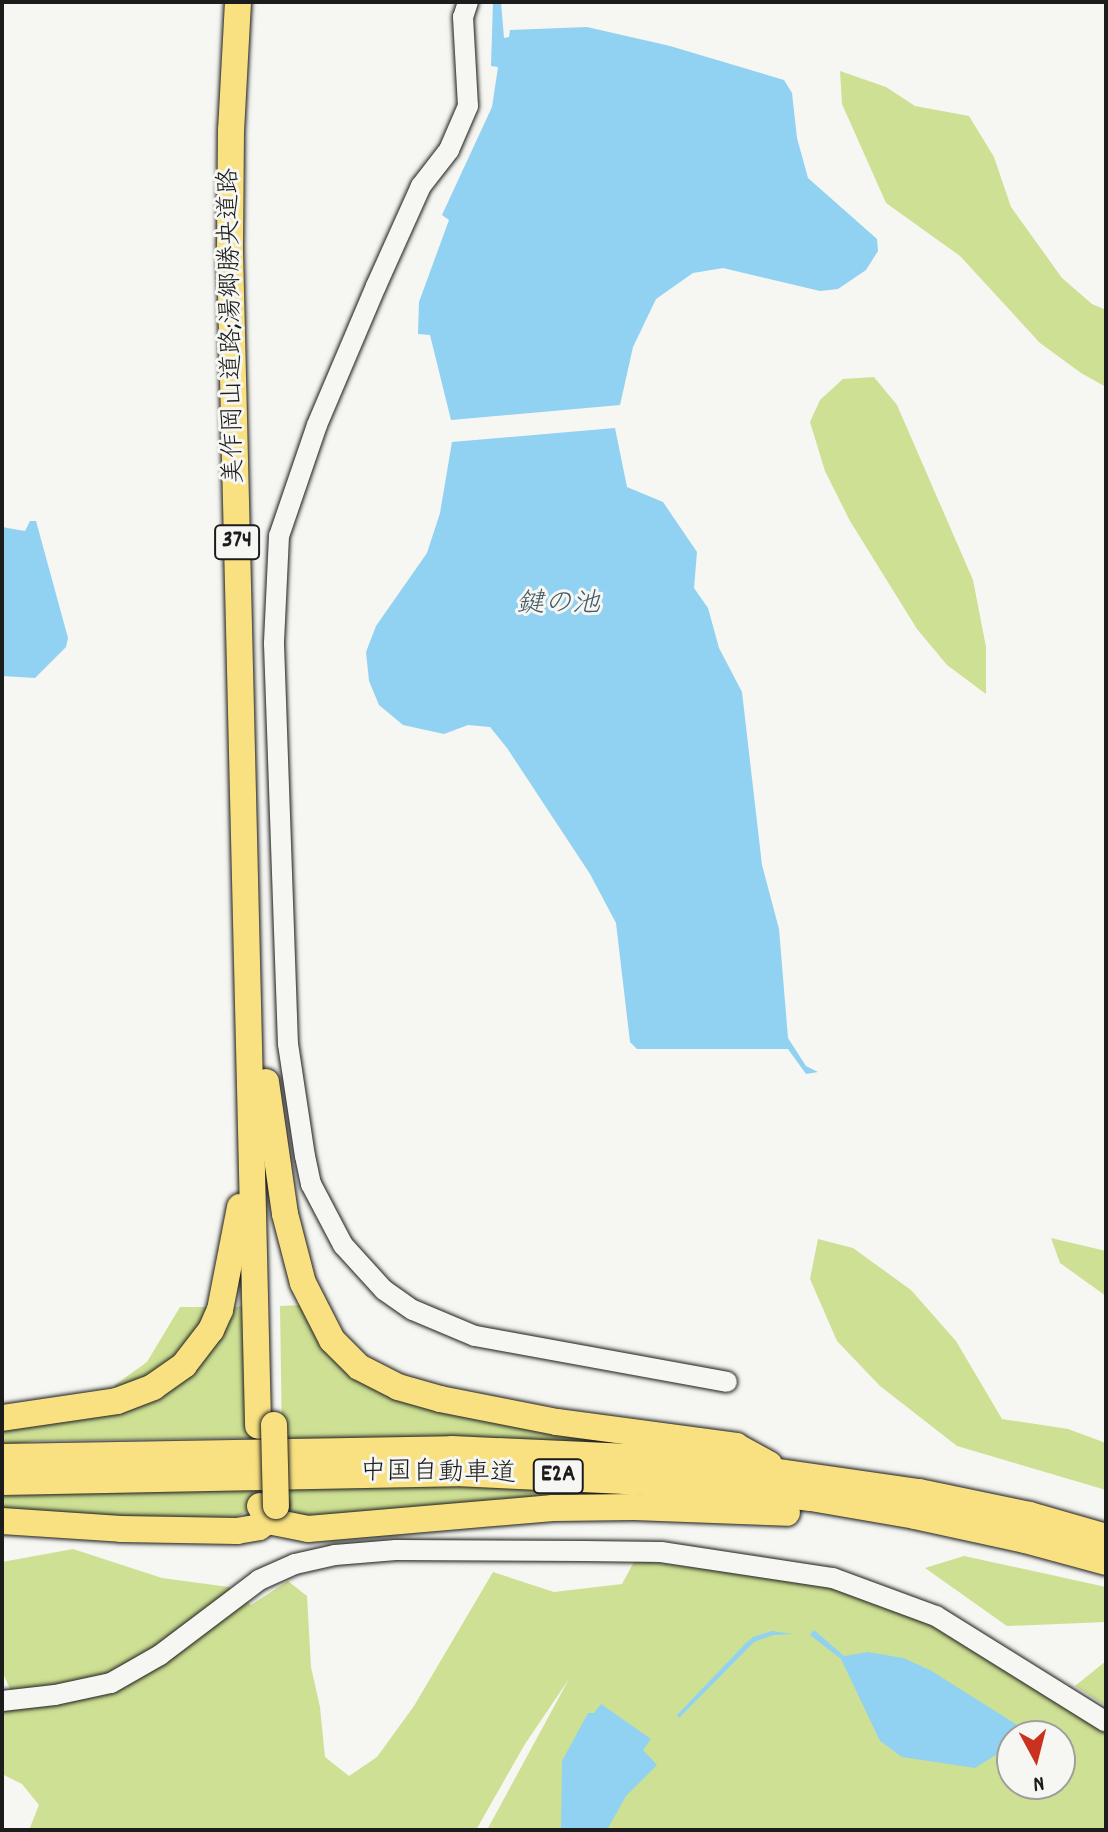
<!DOCTYPE html>
<html>
<head>
<meta charset="utf-8">
<style>
  body { margin:0 }
  #map { position:relative; width:1108px; height:1832px; overflow:hidden; background:#f6f6f2; font-family:Dekko,"Klee One",sans-serif }
  div>[style] { position:absolute }
  .green>* { inset:0; background:#cee094 }
  .water>* { inset:0; background:#91d1f2 }
  .roads { filter:drop-shadow(0 0 2px #1c1c1c) drop-shadow(0 0 2px #1c1c1c) }
  .secondary>* { height:20px; margin:-10px; padding:0 10px; transform-origin:10px; border-radius:10px; background:#f6f6f2 }
  .highway>* { height:26px; margin:-13px; padding:0 13px; transform-origin:13px; border-radius:13px; background:#f9e181 }
  .bridges { filter:drop-shadow(0 0 2px #1c1c1c) drop-shadow(0 0 2px #1c1c1c) }
  .highway-bridge>* { height:26px; margin:-13px; padding:0 13px; transform-origin:13px; border-radius:13px; background:#f9e181 }
  span { translate:-50% -50%; white-space:nowrap; text-align:center; line-height:1.15; -webkit-text-stroke:6px #f6f6f2; paint-order:stroke }
  .shield-label span { padding:2px 6px; background:#f6f6f2; border:2px solid; border-radius:6px; -webkit-text-stroke-width:0 }
  .shield-label { font-size:24px; color:#1c1c1c; font-weight:700 }
  .street-label { font-size:26px; color:#1c1c1c }
  .water-label { font-size:28px; color:#455b67; font-style:italic }
  .frame { position:absolute; inset:0; border:4px solid #1c1c1c; pointer-events:none }
  .north { position:absolute; left:996px; top:1720px; width:80px; height:80px; box-sizing:border-box; background:#f6f6f2; border:2px solid #9f9f9c; border-radius:50%; rotate:173deg; font-size:22px; font-weight:700; line-height:32px; text-align:center; color:#1c1c1c }
  .north::after { content:''; display:block; margin:auto; width:28px; height:36px; background:#c8321e; clip-path:polygon(50% 0,100% 100%,50% 72%,0 100%) }
</style>
</head>
<body>
<div id="map">
  <div class="green">
    <div style="clip-path:polygon(840px 71px,886px 87px,915px 106px,969px 116px,994px 157px,1011px 207px,1062px 278px,1092px 304px,1106px 310px,1106px 387px,1081px 373px,1040px 343px,960px 256px,886px 203px,842px 104px)"></div>
    <div style="clip-path:polygon(874px 377px,897px 405px,973px 580px,986px 647px,986px 694px,947px 665px,917px 629px,850px 521px,825px 471px,810px 422px,820px 400px,843px 379px)"></div>
    <div style="clip-path:polygon(1051px 1238px,1106px 1251px,1106px 1296px,1060px 1263px)"></div>
    <div style="clip-path:polygon(818px 1239px,853px 1248px,911px 1290px,956px 1341px,1002px 1419px,1068px 1429px,1106px 1443px,1106px 1490px,957px 1446px,880px 1386px,837px 1341px,810px 1279px)"></div>
    <div style="clip-path:polygon(248px 1305px,251px 1438px,34px 1441px,2px 1446px,2px 1427px,143px 1404px,230px 1308px)"></div>
    <div style="clip-path:polygon(302px 1305px,337px 1361px,621px 1442px,282px 1438px,280px 1306px)"></div>
    <div style="clip-path:polygon(180px 1307px,214px 1307px,162px 1372px,115px 1394px,115px 1385px,147px 1362px)"></div>
    <div style="clip-path:polygon(447px 1483px,685px 1497px,316px 1522px,283px 1508px,281px 1486px)"></div>
    <div style="clip-path:polygon(253px 1486px,254px 1508px,226px 1522px,2px 1515px,2px 1496px)"></div>
    <div style="clip-path:polygon(evenodd,73px 1549px,162px 1578px,229px 1587px,251px 1605px,288px 1581px,307px 1596px,311px 1667px,320px 1707px,325px 1757px,349px 1776px,377px 1757px,414px 1706px,493px 1572px,554px 1592px,622px 1584px,635px 1560px,819px 1584px,918px 1617px,1106px 1733px,1106px 1830px,487px 1830px,569px 1679px,525px 1744px,476px 1830px,29px 1830px,39px 1805px,22px 1784px,2px 1774px,2px 1709px,10px 1689px,2px 1671px,2px 1562px,73px 1549px,1012px 1736px,1060px 1736px,1060px 1784px,1012px 1784px,1012px 1736px)"></div>
    <div style="clip-path:polygon(964px 1556px,1106px 1587px,1106px 1622px,1007px 1626px,925px 1568px)"></div>
    <div style="clip-path:polygon(1106px 1661px,1106px 1706px,1075px 1686px)"></div>
  </div>
  <div class="water">
    <div style="clip-path:polygon(493px 2px,501px 2px,504px 38px,509px 37px,510px 30px,587px 27px,670px 46px,784px 80px,792px 93px,797px 138px,808px 178px,877px 239px,878px 251px,866px 270px,838px 289px,820px 291px,723px 268px,693px 273px,656px 299px,633px 347px,620px 405px,451px 420px,430px 335px,418px 334px,419px 302px,449px 220px,442px 215px,492px 107px,498px 67px,491px 66px)"></div>
    <div style="clip-path:polygon(615px 428px,627px 487px,663px 502px,697px 552px,694px 588px,708px 608px,719px 648px,742px 692px,762px 865px,779px 929px,788px 1038px,806px 1066px,818px 1072px,806px 1074px,788px 1049px,637px 1049px,630px 1042px,616px 923px,590px 874px,507px 748px,490px 727px,468px 725px,444px 734px,403px 725px,379px 705px,369px 681px,366px 652px,376px 626px,427px 553px,440px 513px,452px 442px)"></div>
    <div style="clip-path:polygon(30px 521px,36px 521px,68px 638px,66px 647px,35px 678px,2px 676px,2px 527px,25px 531px)"></div>
    <div style="clip-path:polygon(814px 1630px,844px 1656px,868px 1652px,903px 1658px,930px 1670px,1022px 1728px,1025px 1736px,1012px 1736px,1012px 1745px,975px 1768px,902px 1757px,880px 1741px,841px 1659px,810px 1635px)"></div>
    <div style="clip-path:polygon(772px 1631px,793px 1634px,773px 1635px,754px 1642px,679px 1718px,677px 1715px,744px 1645px,753px 1637px)"></div>
    <div style="clip-path:polygon(601px 1704px,651px 1739px,643px 1750px,657px 1765px,626px 1796px,607px 1830px,561px 1830px,562px 1761px,588px 1713px,594px 1713px)"></div>
  </div>
  <div class="roads">
    <div class="secondary">
      <div style="left:468px;top:2px;width:16px;rotate:108deg"></div>
      <div style="left:463px;top:17px;width:89px;rotate:86.8deg"></div>
      <div style="left:468px;top:106px;width:48px;rotate:113.4deg"></div>
      <div style="left:449px;top:150px;width:46px;rotate:127.9deg"></div>
      <div style="left:421px;top:186px;width:110px;rotate:114.2deg"></div>
      <div style="left:376px;top:286px;width:151px;rotate:113deg"></div>
      <div style="left:317px;top:425px;width:117px;rotate:108.9deg"></div>
      <div style="left:279px;top:536px;width:108px;rotate:92.7deg"></div>
      <div style="left:274px;top:644px;width:400px;rotate:88deg"></div>
      <div style="left:288px;top:1044px;width:113px;rotate:81.4deg"></div>
      <div style="left:305px;top:1156px;width:29px;rotate:78deg"></div>
      <div style="left:311px;top:1184px;width:69px;rotate:62.3deg"></div>
      <div style="left:343px;top:1245px;width:61px;rotate:47.7deg"></div>
      <div style="left:384px;top:1290px;width:35px;rotate:35deg"></div>
      <div style="left:413px;top:1310px;width:67px;rotate:22.8deg"></div>
      <div style="left:475px;top:1336px;width:256px;rotate:10.3deg"></div>
      <div style="left:2px;top:1701px;width:53px;rotate:-6.5deg"></div>
      <div style="left:55px;top:1695px;width:57px;rotate:-12.1deg"></div>
      <div style="left:111px;top:1683px;width:56px;rotate:-29.7deg"></div>
      <div style="left:160px;top:1655px;width:124px;rotate:-37.1deg"></div>
      <div style="left:259px;top:1580px;width:39px;rotate:-24deg"></div>
      <div style="left:295px;top:1564px;width:41px;rotate:-12.7deg"></div>
      <div style="left:335px;top:1555px;width:61px;rotate:-4.7deg"></div>
      <div style="left:396px;top:1550px;width:188px;rotate:0.3deg"></div>
      <div style="left:584px;top:1551px;width:77px;rotate:0.7deg"></div>
      <div style="left:661px;top:1552px;width:174px;rotate:8.6deg"></div>
      <div style="left:833px;top:1578px;width:110px;rotate:20.3deg"></div>
      <div style="left:936px;top:1616px;width:200px;rotate:31.9deg"></div>
    </div>
    <div class="highway">
      <div style="left:238px;top:2px;width:128px;rotate:93.1deg"></div>
      <div style="left:231px;top:130px;width:121px;rotate:90.5deg"></div>
      <div style="left:230px;top:251px;width:1175px;rotate:88.63deg"></div>
      <div style="left:266px;top:1082px;width:133px;rotate:81.8deg"></div>
      <div style="left:285px;top:1214px;width:71px;rotate:75.4deg"></div>
      <div style="left:303px;top:1283px;width:64px;rotate:63deg"></div>
      <div style="left:332px;top:1340px;width:38px;rotate:45deg"></div>
      <div style="left:359px;top:1367px;width:44px;rotate:27.1deg"></div>
      <div style="left:398px;top:1387px;width:44px;rotate:15.9deg"></div>
      <div style="left:440px;top:1399px;width:119px;rotate:11.1deg"></div>
      <div style="left:557px;top:1422px;width:181px;rotate:7.6deg"></div>
      <div style="left:736px;top:1446px;width:38px;rotate:29deg"></div>
      <div style="left:2px;top:1418px;width:116px;rotate:-8.4deg"></div>
      <div style="left:117px;top:1401px;width:39px;rotate:-21deg"></div>
      <div style="left:153px;top:1387px;width:38px;rotate:-35deg"></div>
      <div style="left:184px;top:1365px;width:44px;rotate:-52.4deg"></div>
      <div style="left:211px;top:1330px;width:22px;rotate:-66deg"></div>
      <div style="left:220px;top:1310px;width:105px;rotate:-79deg"></div>
      <div style="left:2px;top:1457px;width:450px;rotate:-1deg"></div>
      <div style="left:452px;top:1449px;width:244px;rotate:2.6deg"></div>
      <div style="left:696px;top:1460px;width:225px;rotate:8.2deg"></div>
      <div style="left:919px;top:1492px;width:113px;rotate:11.7deg"></div>
      <div style="left:1030px;top:1515px;width:79px;rotate:16.1deg"></div>
      <div style="left:2px;top:1482px;width:454px;rotate:-1.1deg"></div>
      <div style="left:456px;top:1473px;width:237px;rotate:2.7deg"></div>
      <div style="left:693px;top:1484px;width:119px;rotate:6.8deg"></div>
      <div style="left:811px;top:1498px;width:106px;rotate:9.8deg"></div>
      <div style="left:915px;top:1516px;width:113px;rotate:12.3deg"></div>
      <div style="left:1025px;top:1540px;width:84px;rotate:15.2deg"></div>
      <div style="left:260px;top:1506px;width:17px;rotate:62deg"></div>
      <div style="left:268px;top:1521px;width:41px;rotate:11.3deg"></div>
      <div style="left:308px;top:1529px;width:246px;rotate:-4.9deg"></div>
      <div style="left:553px;top:1508px;width:81px;rotate:-0.7deg"></div>
      <div style="left:634px;top:1507px;width:153px;rotate:2.2deg"></div>
      <div style="left:2px;top:1521px;width:119px;rotate:3.8deg"></div>
      <div style="left:121px;top:1529px;width:116px;rotate:1deg"></div>
      <div style="left:237px;top:1531px;width:22px;rotate:-10deg"></div>
      <div style="left:259px;top:1527px;width:11px;rotate:-34deg"></div>
      <div style="left:268px;top:1521px;width:16px;rotate:-63deg"></div>
    </div>
  </div>
  <div class="bridges">
    <div class="highway-bridge">
      <div style="left:274px;top:1425px;width:81px;rotate:88.6deg"></div>
    </div>
  </div>
  <div class="shield-label">
    <span style="left:237px;top:542px">374</span>
    <span style="left:558px;top:1476px">E2A</span>
  </div>
  <div class="street-label">
    <span style="left:233px;top:326px;rotate:-91deg">美作岡山道路;湯郷勝央道路</span>
    <span style="left:438px;top:1474px;rotate:1deg">中国自動車道</span>
  </div>
  <div class="water-label">
    <span style="left:558px;top:606px">鍵の池</span>
  </div>
  <div class="frame"></div>
  <div class="north">N</div>
</div>
</body>
</html>
